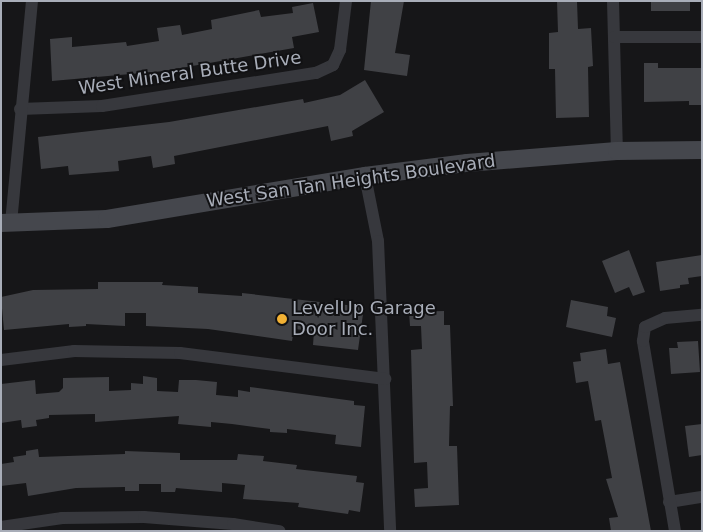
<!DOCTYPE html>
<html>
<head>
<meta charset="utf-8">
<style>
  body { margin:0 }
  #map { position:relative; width:703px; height:532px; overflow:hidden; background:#161618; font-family:"DejaVu Sans",sans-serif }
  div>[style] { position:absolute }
  .building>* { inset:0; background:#404145; transform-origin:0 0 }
  .street>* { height:12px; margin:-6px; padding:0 6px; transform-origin:6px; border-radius:6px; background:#37383d }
  .secondary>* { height:18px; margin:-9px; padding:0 9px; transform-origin:9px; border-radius:9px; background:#45474d }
  .dots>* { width:14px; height:14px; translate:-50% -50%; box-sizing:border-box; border:2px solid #111113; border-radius:50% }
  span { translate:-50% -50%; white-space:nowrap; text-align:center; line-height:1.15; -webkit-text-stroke:4px #111113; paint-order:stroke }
  .street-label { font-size:18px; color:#a8adb8 }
  .poi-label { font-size:18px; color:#a8adb8 }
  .left { translate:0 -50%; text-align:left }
  .frame { position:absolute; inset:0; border:2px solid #a8adb8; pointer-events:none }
</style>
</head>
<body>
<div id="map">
  <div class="building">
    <div style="clip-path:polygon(371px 1px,404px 1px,395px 53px,410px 55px,407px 76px,364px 70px)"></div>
    <div style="clip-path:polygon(557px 1px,577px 1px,578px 29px,591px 28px,593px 66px,588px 67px,589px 117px,556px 118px,555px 69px,549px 69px,549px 33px,558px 32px)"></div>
    <div style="left:651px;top:1px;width:39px;height:10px"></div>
    <div style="clip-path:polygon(313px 3px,319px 32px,292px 37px,294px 48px,164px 71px,52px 81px,50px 39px,72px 37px,72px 47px,126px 42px,127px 46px,159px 41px,157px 28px,180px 25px,182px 35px,212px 29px,211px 20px,259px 10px,261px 17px,293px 13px,292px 7px)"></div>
    <div style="clip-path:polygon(644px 63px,658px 63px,658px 68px,702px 68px,702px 105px,689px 105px,689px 101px,644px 102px)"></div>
    <div style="clip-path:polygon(365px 80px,384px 112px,352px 131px,353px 136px,331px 141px,328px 126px,174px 156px,175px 164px,153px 168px,151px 156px,118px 161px,119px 171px,69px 175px,68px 166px,41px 169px,38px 137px,169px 122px,303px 99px,304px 103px,340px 95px)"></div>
    <div style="clip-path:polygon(629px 250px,645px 292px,633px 296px,629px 287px,615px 293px,602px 261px)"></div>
    <div style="clip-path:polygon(702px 255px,702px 276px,688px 278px,689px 284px,680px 285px,680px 288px,660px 291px,656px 262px)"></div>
    <div style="clip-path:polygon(98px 282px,163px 282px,162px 285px,198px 287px,198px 293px,242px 296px,242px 293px,364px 307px,358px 350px,313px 345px,314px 331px,294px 329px,292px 341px,208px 329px,146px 326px,146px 313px,125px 313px,125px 326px,86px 324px,86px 326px,69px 327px,69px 324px,4px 330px,1px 297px,33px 290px,98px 289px)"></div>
    <div style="clip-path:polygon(571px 300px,608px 307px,607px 316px,616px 318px,612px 337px,566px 327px)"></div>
    <div style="clip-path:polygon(444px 311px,444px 325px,450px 325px,453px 406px,450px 406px,449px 446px,457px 446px,459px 505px,415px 507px,414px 489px,428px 488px,427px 462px,414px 463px,411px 350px,422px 349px,421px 326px,410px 326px,409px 312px)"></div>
    <div style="clip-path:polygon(698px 341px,700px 372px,671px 374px,669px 348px,678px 348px,677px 342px)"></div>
    <div style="clip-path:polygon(606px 349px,608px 364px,620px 362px,651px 531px,611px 531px,609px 518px,618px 517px,606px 479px,612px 478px,601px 420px,595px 421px,588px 381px,576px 383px,573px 362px,581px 361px,580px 353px)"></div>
    <div style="clip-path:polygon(143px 376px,157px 378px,157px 391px,178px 392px,179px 380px,196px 380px,217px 382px,216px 395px,238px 397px,238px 390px,250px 392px,250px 387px,354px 401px,354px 405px,365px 406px,361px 447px,335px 444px,336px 435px,287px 429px,287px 433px,270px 432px,270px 429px,232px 424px,211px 422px,211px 427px,178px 424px,179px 416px,95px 422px,95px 414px,49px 415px,49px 418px,36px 420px,37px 426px,22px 428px,21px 420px,1px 423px,1px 384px,35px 380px,36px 394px,59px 392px,63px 388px,63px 378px,109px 377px,109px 391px,131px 390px,131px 383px,143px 384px)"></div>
    <div style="clip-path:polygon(702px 424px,702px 455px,689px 457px,685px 426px)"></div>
    <div style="clip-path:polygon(38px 449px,39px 457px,125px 454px,125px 451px,180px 453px,180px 460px,237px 460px,238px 454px,264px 456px,263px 461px,297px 465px,296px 469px,357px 476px,356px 482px,364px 483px,360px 512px,349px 510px,348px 514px,298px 507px,299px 503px,243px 499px,245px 485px,222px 483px,222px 492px,176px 488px,175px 492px,161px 492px,161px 484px,139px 484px,139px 491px,125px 491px,125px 487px,76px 488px,28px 496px,26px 483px,1px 486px,1px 464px,14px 462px,13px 457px,26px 455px,26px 451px)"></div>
  </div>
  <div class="street">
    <div style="left:613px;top:1px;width:150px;rotate:88.5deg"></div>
    <div style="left:614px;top:37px;width:88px"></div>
    <div style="left:20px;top:109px;width:82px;rotate:-2.1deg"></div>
    <div style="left:102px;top:106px;width:217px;rotate:-8.8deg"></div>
    <div style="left:316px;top:73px;width:19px;rotate:-25deg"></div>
    <div style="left:333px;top:65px;width:17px;rotate:-65deg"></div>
    <div style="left:340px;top:50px;width:49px;rotate:-83deg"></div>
    <div style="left:365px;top:176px;width:66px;rotate:78.7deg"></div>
    <div style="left:378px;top:241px;width:290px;rotate:87.6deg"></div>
    <div style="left:11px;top:223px;width:223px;rotate:-84.6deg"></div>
    <div style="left:1px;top:360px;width:74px;rotate:-7deg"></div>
    <div style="left:74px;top:351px;width:106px;rotate:1.1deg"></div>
    <div style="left:180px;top:353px;width:207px;rotate:7.2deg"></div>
    <div style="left:669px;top:502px;width:33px;rotate:-9deg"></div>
    <div style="left:1px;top:527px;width:62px;rotate:-8.4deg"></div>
    <div style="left:62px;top:518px;width:82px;rotate:-0.7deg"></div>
    <div style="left:144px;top:517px;width:89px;rotate:4.5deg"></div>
    <div style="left:233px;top:524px;width:47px;rotate:8.7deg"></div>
    <div style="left:675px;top:531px;width:193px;rotate:-99.6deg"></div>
    <div style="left:643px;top:341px;width:14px;rotate:-82deg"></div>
    <div style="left:645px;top:327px;width:22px;rotate:-24deg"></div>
    <div style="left:665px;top:318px;width:37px;rotate:-5deg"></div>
  </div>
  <div class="secondary">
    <div style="left:1px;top:223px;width:106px;rotate:-2.2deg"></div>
    <div style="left:107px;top:219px;width:262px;rotate:-9.5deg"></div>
    <div style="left:365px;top:176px;width:103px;rotate:-7.3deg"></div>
    <div style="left:467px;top:163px;width:150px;rotate:-4.6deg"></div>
    <div style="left:617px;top:151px;width:85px;rotate:-0.7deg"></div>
  </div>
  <div class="dots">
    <div style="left:282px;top:319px;background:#f2b134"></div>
  </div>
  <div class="street-label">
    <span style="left:190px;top:73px;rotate:-8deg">West Mineral Butte Drive</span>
    <span style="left:351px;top:181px;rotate:-8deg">West San Tan Heights Boulevard</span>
  </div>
  <div class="poi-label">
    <span class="left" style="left:292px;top:319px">LevelUp Garage<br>Door Inc.</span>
  </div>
  <div class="frame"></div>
</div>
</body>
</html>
